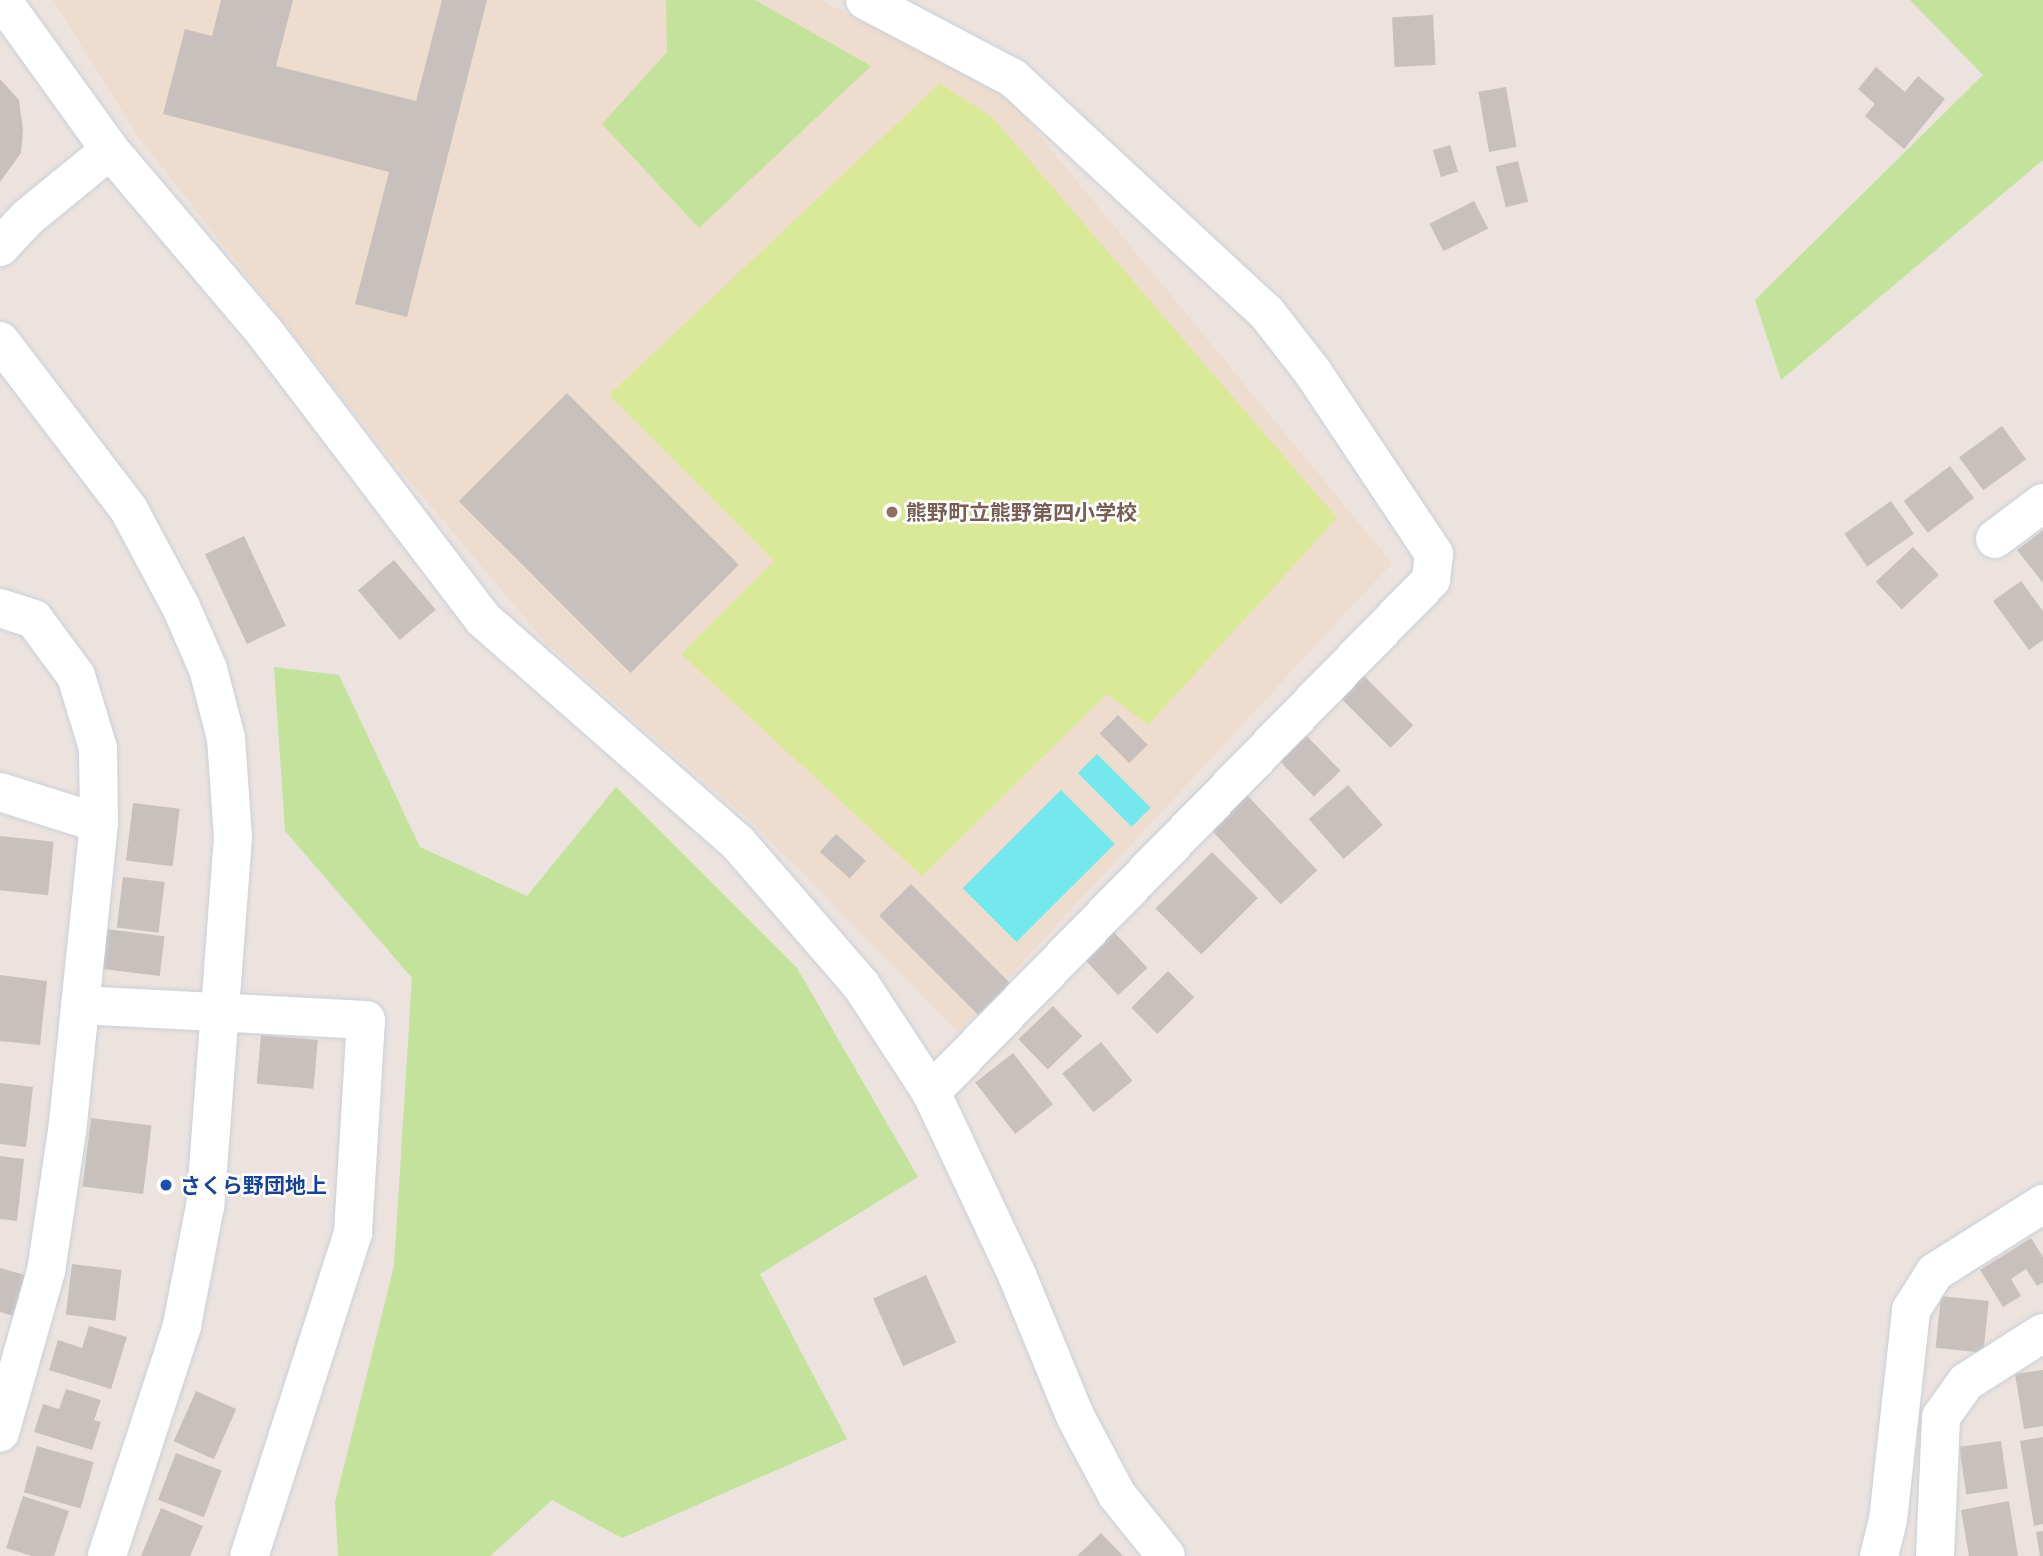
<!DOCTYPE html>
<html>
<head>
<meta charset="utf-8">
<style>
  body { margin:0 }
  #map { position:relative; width:2043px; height:1556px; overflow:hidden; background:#ede3de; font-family:"Titillium Web","Noto Sans JP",sans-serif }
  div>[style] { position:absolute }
  .education>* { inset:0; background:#eedcce }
  .green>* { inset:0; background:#c3e29b }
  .pitch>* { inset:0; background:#d9e997 }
  .water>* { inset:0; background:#73e8ed; transform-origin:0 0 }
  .building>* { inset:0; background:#c8c0bd; transform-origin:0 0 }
  .roads { filter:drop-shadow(0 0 2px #c9d0d9) drop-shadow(0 0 2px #c9d0d9) }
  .minor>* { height:38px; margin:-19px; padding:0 19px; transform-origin:19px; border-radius:19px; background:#fff }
  .dots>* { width:19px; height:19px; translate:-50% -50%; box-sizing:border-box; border:4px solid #fff; border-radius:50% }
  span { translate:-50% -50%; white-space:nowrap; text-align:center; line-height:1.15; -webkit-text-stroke:5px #fff; paint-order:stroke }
  .education-label { font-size:21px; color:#785e54; font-weight:700 }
  .left { translate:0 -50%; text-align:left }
  .transit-label { font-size:21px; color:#164399; font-weight:700 }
</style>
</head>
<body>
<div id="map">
  <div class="education">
    <div style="clip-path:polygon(53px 0,821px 0,1006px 95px,1392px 563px,958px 1032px,755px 825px,547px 644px,392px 460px,139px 138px)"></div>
  </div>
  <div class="green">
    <div style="clip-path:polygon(666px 0,755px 0,871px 66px,699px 228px,602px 124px,667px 52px)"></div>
    <div style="clip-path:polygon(1910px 0,2043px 0,2043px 160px,1781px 380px,1755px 300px,1983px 75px)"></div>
    <div style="clip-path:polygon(274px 667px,339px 675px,420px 847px,527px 896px,616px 787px,797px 968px,918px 1177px,760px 1274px,847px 1439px,622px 1538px,552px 1500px,490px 1556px,338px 1556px,335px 1502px,394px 1266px,412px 978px,285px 831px)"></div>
  </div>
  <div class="pitch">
    <div style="clip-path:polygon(940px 83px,993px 118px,1337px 518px,1148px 725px,1107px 694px,922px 876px,681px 654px,774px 561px,609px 395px)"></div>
  </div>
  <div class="water">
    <div style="left:1097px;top:754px;width:76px;height:27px;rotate:45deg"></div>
    <div style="left:1061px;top:790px;width:76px;height:139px;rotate:45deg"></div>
  </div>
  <div class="building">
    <div style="clip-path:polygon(221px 0,293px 0,276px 66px,416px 101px,442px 0,487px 0,407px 317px,355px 304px,389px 172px,163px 114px,185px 29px,212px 36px)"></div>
    <div style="left:1433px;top:15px;width:50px;height:41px;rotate:87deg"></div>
    <div style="clip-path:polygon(1876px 67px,1905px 92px,1918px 76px,1945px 99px,1904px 149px,1865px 116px,1875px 104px,1858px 89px)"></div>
    <div style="clip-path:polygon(0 79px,19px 100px,23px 130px,21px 153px,0 182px)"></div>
    <div style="left:1506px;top:87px;width:61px;height:28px;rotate:80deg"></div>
    <div style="left:1450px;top:145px;width:28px;height:18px;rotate:73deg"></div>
    <div style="left:1518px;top:161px;width:42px;height:23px;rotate:76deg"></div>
    <div style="left:1474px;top:201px;width:31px;height:50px;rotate:63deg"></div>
    <div style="left:567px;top:393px;width:243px;height:153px;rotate:45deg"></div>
    <div style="left:2002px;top:426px;width:41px;height:53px;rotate:54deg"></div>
    <div style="left:1950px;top:466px;width:40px;height:58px;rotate:53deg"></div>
    <div style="left:1891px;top:501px;width:40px;height:57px;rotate:55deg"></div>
    <div style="clip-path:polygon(2043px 530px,2043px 583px,2017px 550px)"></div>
    <div style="left:244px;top:536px;width:99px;height:43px;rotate:65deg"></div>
    <div style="left:1913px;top:547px;width:38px;height:51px;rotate:47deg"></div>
    <div style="left:394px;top:560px;width:65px;height:47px;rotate:50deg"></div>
    <div style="clip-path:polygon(2021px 581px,2043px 611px,2043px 640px,2029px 650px,1993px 601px)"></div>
    <div style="left:1363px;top:675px;width:71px;height:32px;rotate:45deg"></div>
    <div style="left:1118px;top:715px;width:42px;height:26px;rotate:45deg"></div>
    <div style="left:1303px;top:732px;width:54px;height:37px;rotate:46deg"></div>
    <div style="left:1348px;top:785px;width:53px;height:52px;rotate:49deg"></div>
    <div style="left:1247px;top:795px;width:103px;height:50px;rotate:47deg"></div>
    <div style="left:133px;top:803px;width:47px;height:58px;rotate:7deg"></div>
    <div style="left:836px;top:834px;width:40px;height:24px;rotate:42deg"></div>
    <div style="left:0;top:836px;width:54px;height:54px;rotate:6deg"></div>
    <div style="left:1212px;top:852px;width:65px;height:80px;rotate:45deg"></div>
    <div style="left:123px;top:877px;width:42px;height:51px;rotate:7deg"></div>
    <div style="left:911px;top:884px;width:140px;height:45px;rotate:45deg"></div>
    <div style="left:106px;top:929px;width:59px;height:40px;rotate:7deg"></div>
    <div style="left:1112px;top:930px;width:52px;height:40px;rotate:47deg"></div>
    <div style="left:1168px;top:971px;width:37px;height:52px;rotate:45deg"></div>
    <div style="clip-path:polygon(0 975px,47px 981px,40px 1045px,0 1041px)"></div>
    <div style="left:1053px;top:1006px;width:42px;height:48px;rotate:46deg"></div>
    <div style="left:261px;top:1035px;width:57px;height:49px;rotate:5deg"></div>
    <div style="left:1101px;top:1042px;width:50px;height:50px;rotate:51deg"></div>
    <div style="left:1013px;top:1053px;width:65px;height:48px;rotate:52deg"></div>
    <div style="clip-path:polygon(0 1083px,33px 1087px,26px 1147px,0 1144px)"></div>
    <div style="left:91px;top:1118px;width:61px;height:69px;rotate:7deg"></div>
    <div style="clip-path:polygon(0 1156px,24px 1159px,17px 1221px,0 1219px)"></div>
    <div style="clip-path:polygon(2031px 1238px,2043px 1257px,2043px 1282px,2037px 1286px,2026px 1269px,2011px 1279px,2021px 1296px,2003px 1307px,1980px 1270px)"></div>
    <div style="left:72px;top:1264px;width:50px;height:51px;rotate:7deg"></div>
    <div style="clip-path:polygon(0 1268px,25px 1275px,14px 1316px,0 1312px)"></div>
    <div style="left:926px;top:1275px;width:74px;height:58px;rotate:66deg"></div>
    <div style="left:1941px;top:1296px;width:48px;height:52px;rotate:6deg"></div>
    <div style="clip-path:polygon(89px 1326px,127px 1337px,111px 1389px,49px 1370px,58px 1340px,82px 1348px)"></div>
    <div style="clip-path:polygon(2043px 1370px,2043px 1426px,2024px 1429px,2015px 1374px)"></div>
    <div style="clip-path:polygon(66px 1389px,101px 1400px,94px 1420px,101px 1422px,92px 1450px,34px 1432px,43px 1404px,59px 1409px)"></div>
    <div style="left:196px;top:1391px;width:44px;height:55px;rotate:24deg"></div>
    <div style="clip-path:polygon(2043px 1437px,2043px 1524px,2034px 1526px,2020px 1441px)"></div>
    <div style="left:2001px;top:1441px;width:48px;height:42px;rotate:82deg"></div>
    <div style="left:37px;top:1446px;width:59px;height:48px;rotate:16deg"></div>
    <div style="left:176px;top:1453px;width:49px;height:50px;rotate:21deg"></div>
    <div style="clip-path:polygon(23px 1496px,69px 1511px,54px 1556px,32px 1556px,6px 1548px)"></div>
    <div style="clip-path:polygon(2009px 1501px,2018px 1556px,1969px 1556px,1961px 1510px)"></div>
    <div style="clip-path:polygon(161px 1508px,203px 1526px,190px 1556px,141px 1556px)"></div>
    <div style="clip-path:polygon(2043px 1531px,2043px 1556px,2040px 1556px,2036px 1532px)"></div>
    <div style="clip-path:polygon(1101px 1533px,1123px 1556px,1077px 1556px)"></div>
  </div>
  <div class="roads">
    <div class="minor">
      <div style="left:2px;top:0;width:185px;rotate:54.2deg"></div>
      <div style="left:110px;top:150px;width:241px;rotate:49.7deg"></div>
      <div style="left:266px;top:334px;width:358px;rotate:52.7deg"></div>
      <div style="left:483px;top:619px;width:339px;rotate:41.3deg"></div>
      <div style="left:738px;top:843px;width:188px;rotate:49.1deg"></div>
      <div style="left:861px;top:985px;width:128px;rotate:56.8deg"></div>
      <div style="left:931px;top:1092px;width:202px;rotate:64.8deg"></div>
      <div style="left:1017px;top:1275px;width:152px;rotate:67.6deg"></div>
      <div style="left:1075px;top:1416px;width:89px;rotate:62deg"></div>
      <div style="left:1117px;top:1495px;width:78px;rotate:51.2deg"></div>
      <div style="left:865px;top:0;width:167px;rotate:27.8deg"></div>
      <div style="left:1013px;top:78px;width:345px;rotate:42.8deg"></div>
      <div style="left:1266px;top:312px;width:75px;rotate:52.1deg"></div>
      <div style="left:1312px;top:371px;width:220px;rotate:56.3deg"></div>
      <div style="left:1434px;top:554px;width:26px;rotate:97deg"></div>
      <div style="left:1431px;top:580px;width:716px;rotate:134.32deg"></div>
      <div style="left:0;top:247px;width:40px;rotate:-47deg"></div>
      <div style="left:27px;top:218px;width:107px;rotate:-39.3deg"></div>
      <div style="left:0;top:341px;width:213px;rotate:52.6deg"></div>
      <div style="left:129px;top:510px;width:110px;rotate:61.8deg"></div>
      <div style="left:181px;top:607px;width:68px;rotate:66.5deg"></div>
      <div style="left:208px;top:669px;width:71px;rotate:75.4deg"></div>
      <div style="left:226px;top:738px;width:99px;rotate:86deg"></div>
      <div style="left:233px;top:837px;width:370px;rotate:94.3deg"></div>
      <div style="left:205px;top:1206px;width:122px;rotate:100.9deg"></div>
      <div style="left:182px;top:1326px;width:242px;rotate:108.1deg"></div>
      <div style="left:1995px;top:539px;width:60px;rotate:-36.9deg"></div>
      <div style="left:0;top:608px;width:36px;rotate:18deg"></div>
      <div style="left:34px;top:619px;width:71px;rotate:53.6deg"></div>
      <div style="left:76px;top:676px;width:75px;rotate:73deg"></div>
      <div style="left:98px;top:748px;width:75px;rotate:89.2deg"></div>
      <div style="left:99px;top:823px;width:310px;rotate:95.9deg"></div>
      <div style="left:67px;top:1131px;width:142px;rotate:98.5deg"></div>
      <div style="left:46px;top:1271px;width:168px;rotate:105.9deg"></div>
      <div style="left:0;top:792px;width:104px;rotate:17.4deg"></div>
      <div style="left:80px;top:1005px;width:286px;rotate:3deg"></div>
      <div style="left:366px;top:1020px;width:213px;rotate:93.5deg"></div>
      <div style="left:353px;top:1233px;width:339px;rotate:107.8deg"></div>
      <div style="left:1879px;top:1556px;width:37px;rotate:-76deg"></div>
      <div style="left:1888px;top:1520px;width:211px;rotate:-83.7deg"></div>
      <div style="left:1911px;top:1310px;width:45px;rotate:-57.7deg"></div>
      <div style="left:1935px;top:1272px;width:128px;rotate:-32.2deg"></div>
      <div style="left:1935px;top:1556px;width:139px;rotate:-87.5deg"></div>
      <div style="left:1941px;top:1417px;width:43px;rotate:-54.5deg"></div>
      <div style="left:1966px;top:1382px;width:91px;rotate:-32.5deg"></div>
    </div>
  </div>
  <div class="dots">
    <div style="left:892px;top:512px;background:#8d6e63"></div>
    <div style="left:166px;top:1185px;background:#1a4fb4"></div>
  </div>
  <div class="education-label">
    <span class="left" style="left:906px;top:512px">熊野町立熊野第四小学校</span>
  </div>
  <div class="transit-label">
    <span class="left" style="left:180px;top:1185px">さくら野団地上</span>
  </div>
</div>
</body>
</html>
